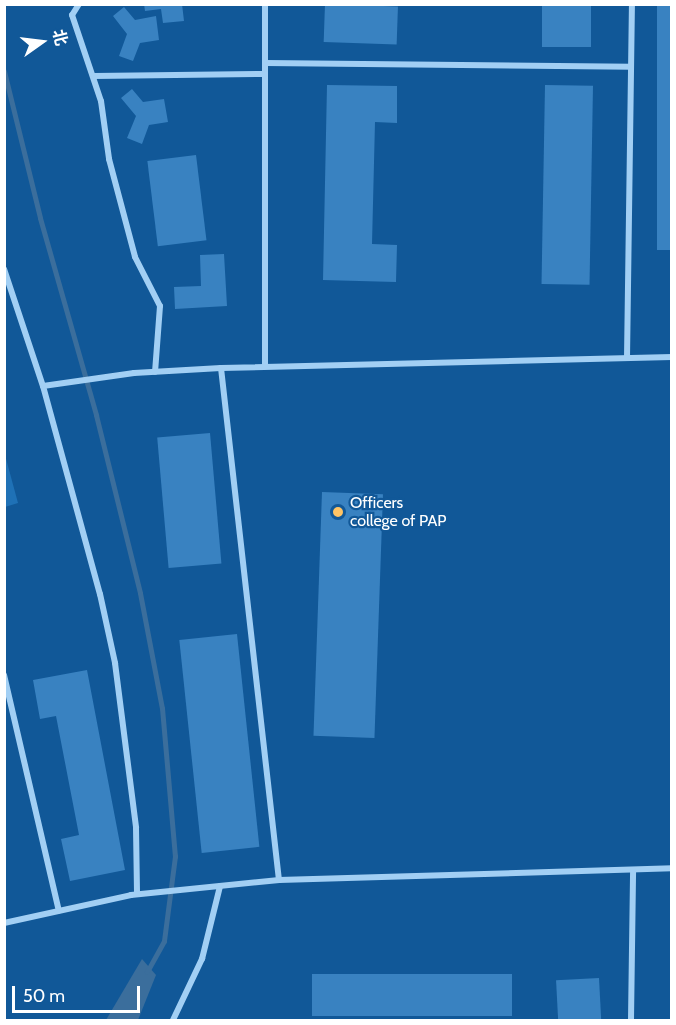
<!DOCTYPE html>
<html>
<head>
<meta charset="utf-8">
<style>
  body { margin:0 }
  #map { position:relative; width:676px; height:1025px; overflow:hidden; background:#115898; font-family:Cabin,"Noto Sans SC",sans-serif }
  div>[style] { position:absolute }
  .green>* { inset:0; background:#1f71b6 }
  .water>* { inset:0; background:#3b6e9c }
  .stream>* { height:5px; margin:-2.5px; padding:0 2.5px; transform-origin:2.5px; border-radius:2.5px; background:#3b6e9c }
  .building>* { inset:0; background:#3982c1; transform-origin:0 0 }
  .minor>* { height:6px; margin:-3px; padding:0 3px; transform-origin:3px; border-radius:3px; background:#a2cff4 }
  .dots>* { width:16px; height:16px; translate:-50% -50%; box-sizing:border-box; border:3px solid #115898; border-radius:50% }
  span { translate:-50% -50%; white-space:nowrap; text-align:center; line-height:1.15; -webkit-text-stroke:4.5px #115898; paint-order:stroke }
  .poi-label { font-size:16px; color:#fff }
  .left { translate:0 -50%; text-align:left }
  .frame { position:absolute; inset:0; border:6px solid #fff; pointer-events:none }
  .north { position:absolute; left:12px; top:12px; width:60px; height:60px; -webkit-text-stroke:4px #115898; paint-order:stroke; rotate:76deg; font-size:16px; font-weight:700; line-height:24px; text-align:center; color:#fff }
  .north::after { content:''; display:block; margin:auto; width:21px; height:27px; background:#fff; clip-path:polygon(50% 0,100% 100%,50% 72%,0 100%) }
  .scale { position:absolute; left:12px; top:986px; width:128px; height:27px; box-sizing:border-box; border:3px solid #fff; border-top:0; padding-left:8px; font-size:18px; line-height:21px; white-space:nowrap; color:#fff; -webkit-text-stroke:4px #115898; paint-order:stroke }
</style>
</head>
<body>
<div id="map">
  <div class="green">
    <div style="clip-path:polygon(5px 455px,18px 503px,5px 507px,4px 507px)"></div>
  </div>
  <div class="water">
    <div style="clip-path:polygon(142px 959px,156px 975px,138px 1020px,106px 1020px)"></div>
  </div>
  <div class="stream">
    <div style="left:4px;top:71px;width:151px;rotate:76.2deg"></div>
    <div style="left:40px;top:218px;width:205px;rotate:74.1deg"></div>
    <div style="left:96px;top:415px;width:183px;rotate:76.1deg"></div>
    <div style="left:140px;top:593px;width:117px;rotate:79.2deg"></div>
    <div style="left:162px;top:708px;width:149px;rotate:85deg"></div>
    <div style="left:175px;top:856px;width:86px;rotate:97.4deg"></div>
    <div style="left:164px;top:941px;width:35px;rotate:119deg"></div>
  </div>
  <div class="building">
    <div style="clip-path:polygon(144px 4px,182px 4px,184px 21px,163px 23px,161px 9px,145px 11px)"></div>
    <div style="left:325px;top:4px;width:73px;height:38px;rotate:2deg"></div>
    <div style="left:542px;top:4px;width:49px;height:43px"></div>
    <div style="left:657px;top:4px;width:14px;height:246px"></div>
    <div style="clip-path:polygon(124px 7px,135px 20px,156px 16px,159px 40px,140px 43px,133px 61px,119px 56px,127px 34px,113px 16px)"></div>
    <div style="clip-path:polygon(327px 85px,397px 86px,397px 123px,375px 122px,372px 244px,397px 245px,396px 282px,323px 280px)"></div>
    <div style="left:545px;top:85px;width:48px;height:199px;rotate:1deg"></div>
    <div style="clip-path:polygon(132px 89px,143px 102px,164px 99px,168px 122px,149px 125px,142px 144px,127px 138px,136px 116px,121px 98px)"></div>
    <div style="left:196px;top:155px;width:86px;height:49px;rotate:83deg"></div>
    <div style="clip-path:polygon(224px 254px,227px 306px,175px 309px,174px 287px,201px 286px,200px 255px)"></div>
    <div style="left:210px;top:433px;width:131px;height:53px;rotate:85deg"></div>
    <div style="left:322px;top:492px;width:61px;height:244px;rotate:2deg"></div>
    <div style="left:237px;top:634px;width:214px;height:58px;rotate:84deg"></div>
    <div style="clip-path:polygon(87px 670px,125px 870px,70px 881px,61px 839px,79px 835px,56px 716px,40px 719px,33px 680px)"></div>
    <div style="left:512px;top:974px;width:42px;height:200px;rotate:90deg"></div>
    <div style="left:599px;top:978px;width:42px;height:43px;rotate:87deg"></div>
  </div>
  <div class="minor">
    <div style="left:79px;top:4px;width:13px;rotate:122deg"></div>
    <div style="left:72px;top:15px;width:91px;rotate:71.4deg"></div>
    <div style="left:101px;top:101px;width:59px;rotate:82.1deg"></div>
    <div style="left:109px;top:159px;width:101px;rotate:75.1deg"></div>
    <div style="left:135px;top:257px;width:55px;rotate:63deg"></div>
    <div style="left:160px;top:306px;width:66px;rotate:94.3deg"></div>
    <div style="left:265px;top:4px;width:362px;rotate:90deg"></div>
    <div style="left:265px;top:63px;width:366px;rotate:0.6deg"></div>
    <div style="left:94px;top:76px;width:171px;rotate:-0.7deg"></div>
    <div style="left:4px;top:269px;width:123px;rotate:71.6deg"></div>
    <div style="left:43px;top:386px;width:216px;rotate:74.7deg"></div>
    <div style="left:100px;top:594px;width:71px;rotate:77.7deg"></div>
    <div style="left:115px;top:663px;width:166px;rotate:82.7deg"></div>
    <div style="left:136px;top:828px;width:66px;rotate:89.1deg"></div>
    <div style="left:627px;top:358px;width:354px;rotate:-89.2deg"></div>
    <div style="left:221px;top:368px;width:515px;rotate:83.54deg"></div>
    <div style="left:43px;top:386px;width:92px;rotate:-8.1deg"></div>
    <div style="left:134px;top:373px;width:87px;rotate:-3.3deg"></div>
    <div style="left:221px;top:368px;width:451px;rotate:-1.4deg"></div>
    <div style="left:4px;top:675px;width:242px;rotate:76.9deg"></div>
    <div style="left:4px;top:923px;width:130px;rotate:-12.4deg"></div>
    <div style="left:131px;top:895px;width:149px;rotate:-5.8deg"></div>
    <div style="left:279px;top:880px;width:393px;rotate:-1.7deg"></div>
    <div style="left:173px;top:1020px;width:68px;rotate:-64.6deg"></div>
    <div style="left:202px;top:959px;width:75px;rotate:-76.1deg"></div>
    <div style="left:631px;top:1020px;width:150px;rotate:-89.2deg"></div>
  </div>
  <div class="dots">
    <div style="left:338px;top:512px;background:#ffc465"></div>
  </div>
  <div class="poi-label">
    <span class="left" style="left:350px;top:512px">Officers<br>college of PAP</span>
  </div>
  <div class="frame"></div>
  <div class="north">北</div>
  <div class="scale">50 m</div>
</div>
</body>
</html>
